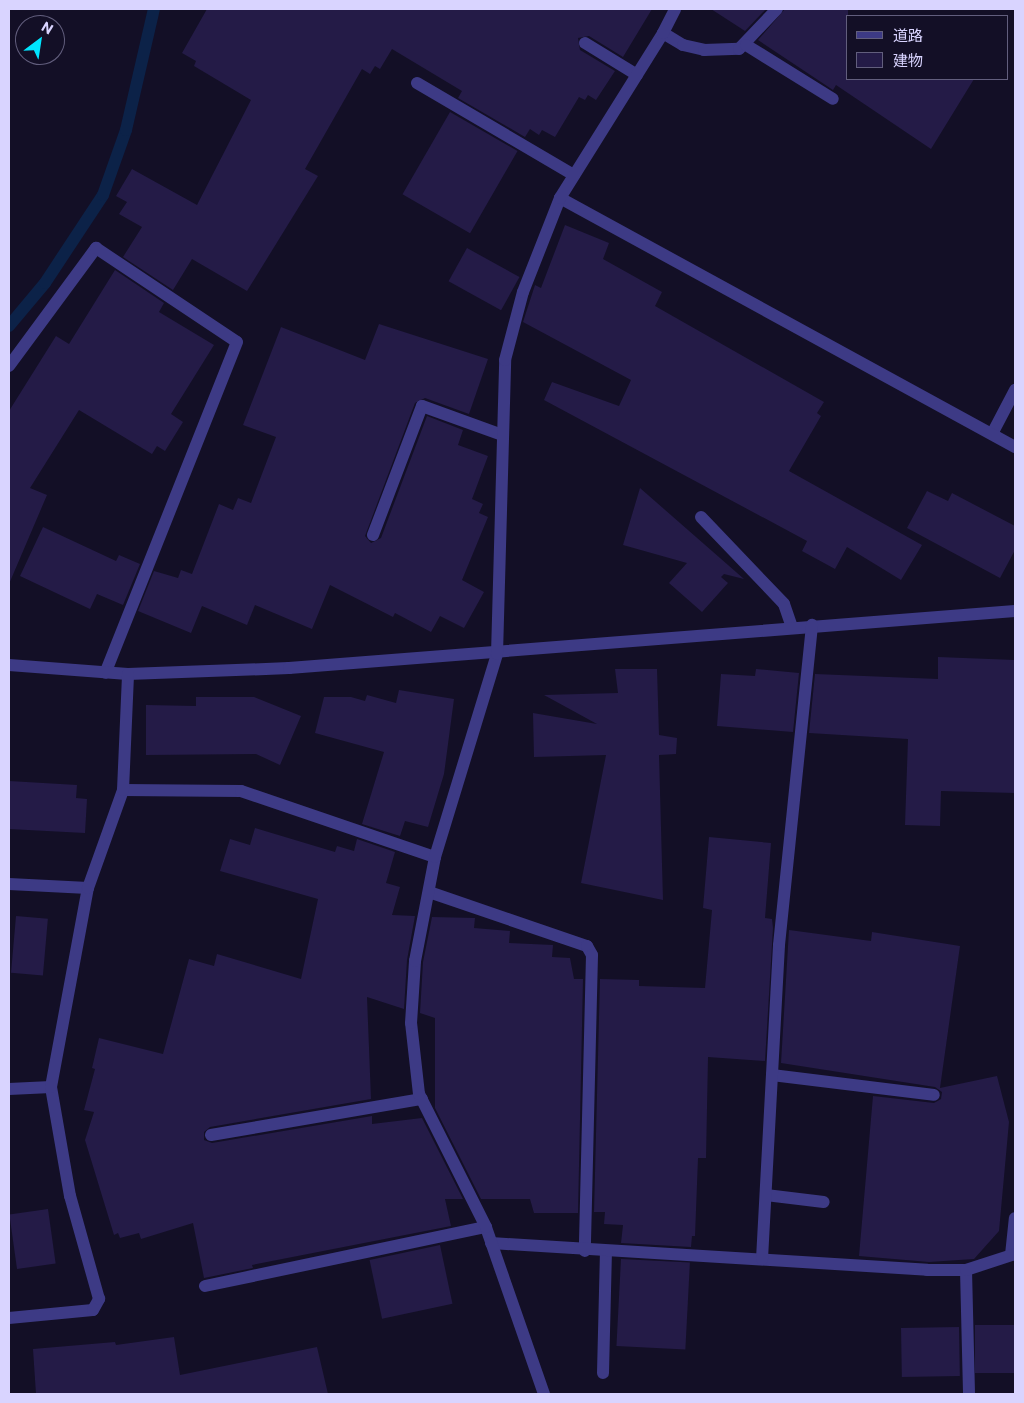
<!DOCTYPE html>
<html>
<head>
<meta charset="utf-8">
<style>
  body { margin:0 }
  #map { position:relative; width:1024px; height:1403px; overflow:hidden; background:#130f26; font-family:Commissioner,"Noto Sans JP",sans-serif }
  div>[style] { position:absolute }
  .stream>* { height:12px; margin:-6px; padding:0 6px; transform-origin:6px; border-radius:6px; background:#0c2248 }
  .building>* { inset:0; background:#241b47; transform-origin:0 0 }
  .service>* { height:12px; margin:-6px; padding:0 6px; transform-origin:6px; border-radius:6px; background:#3d3a85 }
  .minor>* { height:12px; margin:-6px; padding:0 6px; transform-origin:6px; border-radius:6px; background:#3d3a85 }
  span { translate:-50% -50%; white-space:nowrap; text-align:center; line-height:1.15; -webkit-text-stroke:4px #130f26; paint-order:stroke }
  .frame { position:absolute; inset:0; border:10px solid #d9d4ff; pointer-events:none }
  .legend { position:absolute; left:846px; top:15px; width:162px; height:65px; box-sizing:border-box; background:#130f26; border:1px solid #625e7d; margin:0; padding:6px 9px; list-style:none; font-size:15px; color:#d9d4ff }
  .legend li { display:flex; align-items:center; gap:10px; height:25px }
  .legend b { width:25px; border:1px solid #625e7d }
  .north { position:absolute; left:15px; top:15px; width:50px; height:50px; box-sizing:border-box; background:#130f26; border:1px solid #625e7d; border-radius:50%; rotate:31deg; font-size:14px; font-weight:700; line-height:20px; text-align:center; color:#d9d4ff }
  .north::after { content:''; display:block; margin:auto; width:18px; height:22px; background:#00e5ff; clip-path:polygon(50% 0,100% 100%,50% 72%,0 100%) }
</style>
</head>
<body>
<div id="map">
  <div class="stream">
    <div style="left:9px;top:326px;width:56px;rotate:-50.1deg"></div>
    <div style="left:45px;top:283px;width:105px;rotate:-56.6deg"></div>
    <div style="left:103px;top:195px;width:69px;rotate:-70.5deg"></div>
    <div style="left:126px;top:130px;width:124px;rotate:-77deg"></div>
  </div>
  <div class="building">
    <div style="clip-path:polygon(207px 9px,652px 9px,623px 57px,589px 36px,578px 38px,580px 50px,615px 71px,596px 100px,588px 95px,585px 100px,579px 97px,555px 137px,542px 130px,539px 135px,530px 129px,525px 137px,458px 98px,462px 91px,392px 49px,380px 69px,375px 66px,370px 74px,362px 69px,305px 169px,318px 176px,247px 291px,192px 259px,173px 290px,123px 257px,142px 227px,119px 214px,127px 202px,116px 196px,132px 169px,197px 205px,251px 100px,194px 66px,196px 61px,182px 53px)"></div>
    <div style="clip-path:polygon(711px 9px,766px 9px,745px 31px)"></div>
    <div style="clip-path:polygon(785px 9px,848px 9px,848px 79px,974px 79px,931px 149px,836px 85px,833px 90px,758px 40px)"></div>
    <div style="left:450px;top:112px;width:78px;height:95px;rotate:30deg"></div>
    <div style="clip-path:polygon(565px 225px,609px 243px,603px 259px,662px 292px,655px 306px,824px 402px,817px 413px,821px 416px,789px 471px,922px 545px,901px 580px,847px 547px,835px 569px,802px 551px,807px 541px,544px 400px,552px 382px,619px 406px,631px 380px,523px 322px,535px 285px,541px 288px)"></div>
    <div style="left:467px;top:248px;width:60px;height:38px;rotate:29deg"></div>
    <div style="clip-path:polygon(115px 270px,164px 303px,159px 312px,214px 345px,171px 414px,183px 422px,165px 451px,157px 446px,152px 454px,79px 410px,30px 488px,47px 495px,9px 584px,9px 411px,56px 336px,69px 344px)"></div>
    <div style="clip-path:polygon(379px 324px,488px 359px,469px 414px,425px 398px,415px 403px,365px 536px,371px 543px,381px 538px,427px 416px,463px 430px,458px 445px,488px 456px,472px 499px,483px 504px,479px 513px,488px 517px,462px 580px,484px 592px,464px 628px,440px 616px,431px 632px,395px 613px,393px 617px,330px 585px,312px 629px,255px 605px,247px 625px,202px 606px,191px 633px,138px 611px,154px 571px,178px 578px,181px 570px,192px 574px,219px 504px,233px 510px,238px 498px,251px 503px,276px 437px,243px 425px,281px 327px,365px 360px)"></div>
    <div style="clip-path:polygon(640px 488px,744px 579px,724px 574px,721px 577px,728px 583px,702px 612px,669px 583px,687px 563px,623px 545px)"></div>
    <div style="clip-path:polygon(927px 491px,948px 501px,952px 493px,1015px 526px,1015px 550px,1000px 578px,907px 528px)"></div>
    <div style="clip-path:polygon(43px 527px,116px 561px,119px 555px,140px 564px,123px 605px,97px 594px,90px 609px,20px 576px)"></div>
    <div style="clip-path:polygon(938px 657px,1015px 660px,1015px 793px,941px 791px,940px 826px,905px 825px,908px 739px,809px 733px,815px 674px,938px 679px)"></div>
    <div style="clip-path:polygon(615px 669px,657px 669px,659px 735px,677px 738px,676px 754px,659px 755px,663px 900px,581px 883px,606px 755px,534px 757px,533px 713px,597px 724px,544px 695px,618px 693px)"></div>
    <div style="clip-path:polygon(756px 669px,799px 673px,793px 732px,717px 726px,721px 674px,755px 676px)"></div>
    <div style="clip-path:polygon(399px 690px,454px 699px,444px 774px,428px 827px,405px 821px,400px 836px,362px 824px,384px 752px,315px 733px,324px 697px,351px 697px,365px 701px,367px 695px,396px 703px)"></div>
    <div style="clip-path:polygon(196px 697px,254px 697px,301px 716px,280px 765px,256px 754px,146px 755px,146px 705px,196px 706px)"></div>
    <div style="clip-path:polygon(9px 781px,77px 785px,76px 798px,87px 799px,85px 833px,9px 829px)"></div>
    <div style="clip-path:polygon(255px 828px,335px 852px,337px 846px,354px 851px,357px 839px,395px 852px,386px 883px,400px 887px,392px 915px,415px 916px,407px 960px,404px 1009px,367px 997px,371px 1099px,210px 1127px,204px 1132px,204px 1140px,212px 1143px,372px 1116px,372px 1124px,422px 1118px,463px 1199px,445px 1199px,451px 1226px,252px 1265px,253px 1268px,204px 1278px,193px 1223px,141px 1239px,139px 1233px,120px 1238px,118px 1233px,114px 1235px,85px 1140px,94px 1112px,84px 1110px,95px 1069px,92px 1068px,99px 1038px,163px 1054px,189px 959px,214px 966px,217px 954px,301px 979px,318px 899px,220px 871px,230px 839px,250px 845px)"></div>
    <div style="clip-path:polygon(709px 837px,771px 843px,765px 918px,772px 919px,773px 928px,765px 1061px,708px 1057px,706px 1158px,698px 1158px,695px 1236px,692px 1236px,691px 1247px,621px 1243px,623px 1225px,604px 1224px,605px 1212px,594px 1212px,600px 979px,639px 980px,639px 986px,705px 988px,712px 910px,703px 908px)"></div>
    <div style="left:16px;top:916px;width:32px;height:57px;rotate:5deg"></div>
    <div style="clip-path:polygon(432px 917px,475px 918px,474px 928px,510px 931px,509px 943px,553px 945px,552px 957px,570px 958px,574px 979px,583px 979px,578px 1213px,534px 1213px,530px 1199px,481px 1199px,435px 1108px,435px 1018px,420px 1013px,423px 962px)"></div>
    <div style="clip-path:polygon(789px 930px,871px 941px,872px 932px,960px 946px,940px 1088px,997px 1076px,1009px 1122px,999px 1231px,974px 1259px,929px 1262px,859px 1256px,873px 1096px,934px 1103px,941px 1099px,942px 1092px,935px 1087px,781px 1063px)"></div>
    <div style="left:48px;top:1209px;width:55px;height:39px;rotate:82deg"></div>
    <div style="left:440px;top:1245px;width:60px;height:72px;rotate:78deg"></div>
    <div style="left:621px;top:1259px;width:69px;height:87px;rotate:3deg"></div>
    <div style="left:1015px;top:1325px;width:48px;height:40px;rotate:90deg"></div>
    <div style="left:959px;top:1327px;width:49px;height:58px;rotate:89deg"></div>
    <div style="clip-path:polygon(174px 1337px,180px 1375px,317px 1347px,328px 1394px,36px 1394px,33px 1349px,115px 1342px,116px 1345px)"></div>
  </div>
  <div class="service">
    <div style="left:663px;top:33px;width:23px;rotate:31deg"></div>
    <div style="left:683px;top:45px;width:22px;rotate:13deg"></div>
    <div style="left:704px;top:50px;width:35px;rotate:-2deg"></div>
    <div style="left:739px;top:49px;width:55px;rotate:-46.5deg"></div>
    <div style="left:585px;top:43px;width:61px;rotate:31.6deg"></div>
    <div style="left:746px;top:45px;width:102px;rotate:31.8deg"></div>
    <div style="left:417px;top:83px;width:182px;rotate:30.4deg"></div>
    <div style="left:9px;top:366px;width:147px;rotate:-53.6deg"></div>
    <div style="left:96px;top:248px;width:169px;rotate:33.7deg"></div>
    <div style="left:237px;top:342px;width:356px;rotate:111.7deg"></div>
    <div style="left:992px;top:434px;width:50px;rotate:-62.4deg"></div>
    <div style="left:701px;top:517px;width:120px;rotate:46.3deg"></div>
    <div style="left:784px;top:604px;width:24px;rotate:71deg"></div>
    <div style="left:373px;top:535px;width:138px;rotate:-69.2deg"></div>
    <div style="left:422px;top:406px;width:85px;rotate:19.9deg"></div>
    <div style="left:123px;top:790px;width:118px;rotate:0.5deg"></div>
    <div style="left:241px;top:791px;width:205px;rotate:18.8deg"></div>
    <div style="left:429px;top:892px;width:167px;rotate:18.9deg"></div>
    <div style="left:587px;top:946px;width:10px;rotate:61deg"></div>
    <div style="left:592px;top:955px;width:296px;rotate:91.4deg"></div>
    <div style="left:772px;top:1075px;width:163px;rotate:7deg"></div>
    <div style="left:211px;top:1135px;width:214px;rotate:-9.7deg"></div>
    <div style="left:766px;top:1195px;width:58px;rotate:6.9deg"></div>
    <div style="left:1011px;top:1255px;width:37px;rotate:-84deg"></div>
    <div style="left:966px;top:1270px;width:124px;rotate:88.6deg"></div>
    <div style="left:205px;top:1286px;width:287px;rotate:-11.9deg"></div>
    <div style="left:603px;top:1373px;width:122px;rotate:-88.6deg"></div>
  </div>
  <div class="minor">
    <div style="left:560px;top:198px;width:519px;rotate:28.69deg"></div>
    <div style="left:9px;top:665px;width:119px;rotate:4.3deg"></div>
    <div style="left:128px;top:674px;width:161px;rotate:-2.1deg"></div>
    <div style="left:289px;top:668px;width:728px;rotate:-4.49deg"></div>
    <div style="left:9px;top:884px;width:79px;rotate:2.9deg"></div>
    <div style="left:9px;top:1089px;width:42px;rotate:-2.7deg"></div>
    <div style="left:491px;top:1243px;width:437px;rotate:3.5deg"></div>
    <div style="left:927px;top:1270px;width:39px"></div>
    <div style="left:966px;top:1270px;width:52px;rotate:-18.1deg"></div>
    <div style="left:762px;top:1259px;width:314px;rotate:-86.9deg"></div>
    <div style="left:779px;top:945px;width:322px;rotate:-84.1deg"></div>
    <div style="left:9px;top:1318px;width:84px;rotate:-5.4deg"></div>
    <div style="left:93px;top:1310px;width:13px;rotate:-61deg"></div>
    <div style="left:99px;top:1299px;width:107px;rotate:-105.7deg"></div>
    <div style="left:70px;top:1196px;width:111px;rotate:-99.9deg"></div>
    <div style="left:51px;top:1087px;width:202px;rotate:-79.5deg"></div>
    <div style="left:88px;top:888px;width:104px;rotate:-70.3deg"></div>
    <div style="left:123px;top:790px;width:116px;rotate:-87.5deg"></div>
    <div style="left:544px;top:1394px;width:177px;rotate:-109.2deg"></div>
    <div style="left:486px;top:1227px;width:149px;rotate:-116.7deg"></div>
    <div style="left:419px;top:1094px;width:71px;rotate:-96.4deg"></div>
    <div style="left:411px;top:1023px;width:62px;rotate:-86.3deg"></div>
    <div style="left:415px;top:961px;width:106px;rotate:-79.1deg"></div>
    <div style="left:435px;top:857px;width:212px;rotate:-73deg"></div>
    <div style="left:497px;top:654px;width:294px;rotate:-88.4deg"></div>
    <div style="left:505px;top:360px;width:70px;rotate:-75.2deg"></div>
    <div style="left:523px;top:292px;width:101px;rotate:-68.5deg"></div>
    <div style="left:560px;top:198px;width:195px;rotate:-58deg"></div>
    <div style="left:663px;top:33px;width:27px;rotate:-63deg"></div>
  </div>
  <div class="frame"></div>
  <ul class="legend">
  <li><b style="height:6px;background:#3d3a85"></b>道路</li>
  <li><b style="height:14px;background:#241b47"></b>建物</li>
  </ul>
  <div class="north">N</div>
</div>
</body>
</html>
